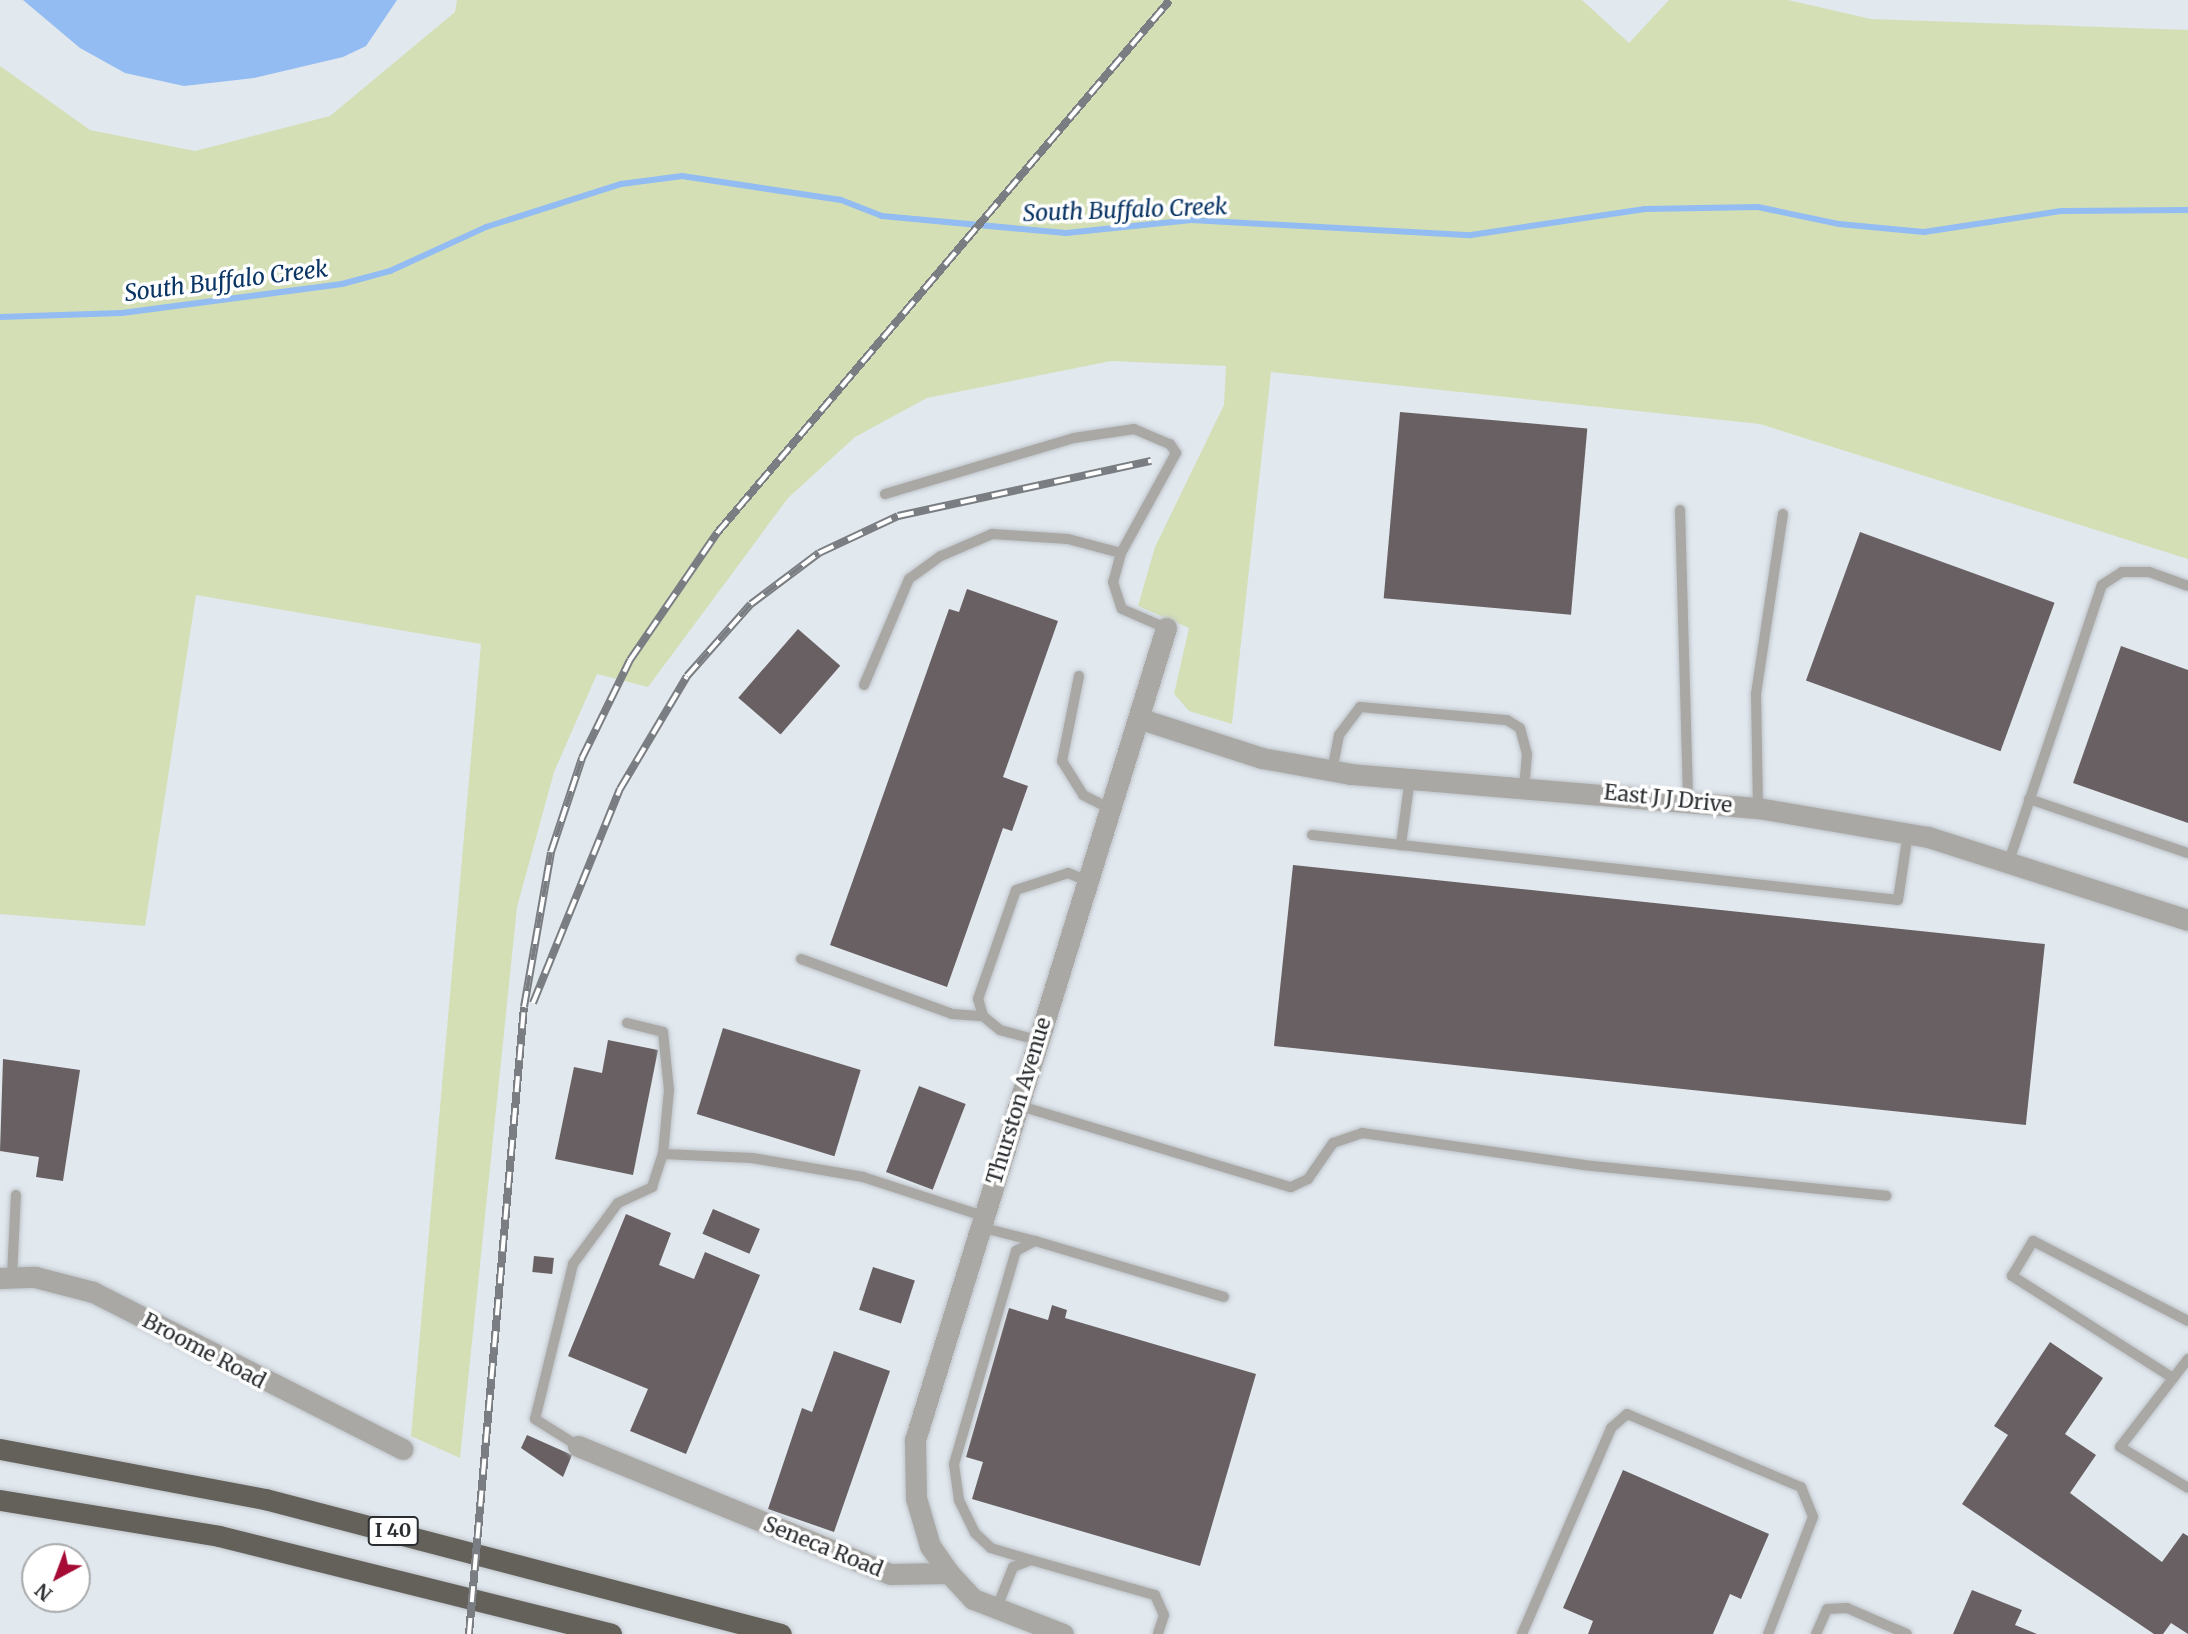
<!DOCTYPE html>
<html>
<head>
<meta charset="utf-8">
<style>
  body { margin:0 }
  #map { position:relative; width:2188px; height:1634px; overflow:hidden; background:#e1e8ee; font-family:Merriweather,serif }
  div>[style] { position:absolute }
  .green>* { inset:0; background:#d4dfb6 }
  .water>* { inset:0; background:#92bcf2 }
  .stream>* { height:6px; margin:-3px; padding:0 3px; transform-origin:3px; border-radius:3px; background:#92bcf2 }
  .building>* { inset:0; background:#686063; transform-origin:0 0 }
  .roads { filter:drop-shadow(0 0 2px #bdc3c8) drop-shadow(0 0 2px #bdc3c8) }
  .lane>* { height:10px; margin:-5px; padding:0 5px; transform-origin:5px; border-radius:5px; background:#a9a8a5 }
  .street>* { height:21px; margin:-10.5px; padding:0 10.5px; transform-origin:10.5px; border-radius:10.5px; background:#a9a8a5 }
  .highway>* { height:21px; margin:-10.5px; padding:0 10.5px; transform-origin:10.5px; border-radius:10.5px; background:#64615b }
  .rail>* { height:8px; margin-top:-4px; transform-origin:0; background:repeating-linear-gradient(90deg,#fff 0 16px,#7a7e82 0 32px); box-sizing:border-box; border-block:2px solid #7a7e82 }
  span { translate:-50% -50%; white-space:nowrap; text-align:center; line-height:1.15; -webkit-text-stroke:7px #fff; paint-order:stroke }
  .shield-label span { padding:2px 5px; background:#fff; border:2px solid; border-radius:5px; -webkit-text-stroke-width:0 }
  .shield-label { font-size:19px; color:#2b2e30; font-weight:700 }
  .street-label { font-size:21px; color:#2b2e30 }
  .water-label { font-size:23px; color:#093464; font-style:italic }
  .north { position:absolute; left:21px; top:1543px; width:70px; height:70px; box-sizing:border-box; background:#fff; border:2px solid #aaabac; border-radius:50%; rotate:221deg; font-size:19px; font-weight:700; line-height:28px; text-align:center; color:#2b2e30 }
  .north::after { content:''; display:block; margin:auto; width:24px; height:32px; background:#a60b36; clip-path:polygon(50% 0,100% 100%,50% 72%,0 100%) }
</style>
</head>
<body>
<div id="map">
  <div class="green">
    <div style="clip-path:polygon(457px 0,1582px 0,1629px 43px,1669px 0,1788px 0,1871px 19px,2188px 30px,2188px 559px,1760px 424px,1271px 372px,1232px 724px,1189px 711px,1174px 694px,1189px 628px,1138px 606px,1155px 547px,1224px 405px,1226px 366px,1111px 361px,927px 398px,855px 437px,788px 498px,648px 687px,597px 674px,554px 772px,517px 907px,460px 1458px,411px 1436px,481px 644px,196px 595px,145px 926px,0 914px,0 66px,90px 130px,195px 151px,330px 116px,455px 12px)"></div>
  </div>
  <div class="water">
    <div style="clip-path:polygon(23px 0,397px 0,366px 46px,343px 57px,254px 78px,184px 86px,125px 73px,80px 48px)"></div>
  </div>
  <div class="stream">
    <div style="left:0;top:317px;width:122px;rotate:-1.9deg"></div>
    <div style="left:122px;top:313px;width:222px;rotate:-7.5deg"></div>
    <div style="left:342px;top:284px;width:50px;rotate:-15.2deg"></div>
    <div style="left:390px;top:271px;width:106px;rotate:-24.6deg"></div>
    <div style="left:486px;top:227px;width:142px;rotate:-17.7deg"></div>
    <div style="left:621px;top:184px;width:62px;rotate:-7.5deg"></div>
    <div style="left:682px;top:176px;width:161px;rotate:8.6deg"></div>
    <div style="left:841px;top:200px;width:44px;rotate:21.3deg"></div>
    <div style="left:882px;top:216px;width:185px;rotate:5.3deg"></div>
    <div style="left:1066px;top:233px;width:126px;rotate:-5.9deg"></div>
    <div style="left:1191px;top:220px;width:280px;rotate:3.1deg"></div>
    <div style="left:1471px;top:235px;width:176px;rotate:-8.5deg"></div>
    <div style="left:1645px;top:209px;width:113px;rotate:-1deg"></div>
    <div style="left:1758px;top:207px;width:83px;rotate:11.9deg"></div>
    <div style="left:1839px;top:224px;width:85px;rotate:5.4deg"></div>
    <div style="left:1924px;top:232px;width:140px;rotate:-8.7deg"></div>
    <div style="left:2062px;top:211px;width:126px;rotate:-0.5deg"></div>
  </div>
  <div class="building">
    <div style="left:1400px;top:412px;width:188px;height:187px;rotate:5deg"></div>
    <div style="left:1860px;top:532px;width:207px;height:158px;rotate:20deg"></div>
    <div style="clip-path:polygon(967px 589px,1058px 621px,1003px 777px,1028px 786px,1012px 831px,1003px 828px,947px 987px,830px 945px,949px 609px,959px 612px)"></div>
    <div style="left:798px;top:629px;width:56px;height:91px;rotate:41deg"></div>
    <div style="clip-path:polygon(2121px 646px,2188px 670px,2188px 823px,2073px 783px)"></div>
    <div style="left:1293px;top:865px;width:756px;height:182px;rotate:6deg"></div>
    <div style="left:723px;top:1028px;width:144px;height:90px;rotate:17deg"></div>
    <div style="clip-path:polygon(608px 1040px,658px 1050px,633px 1175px,555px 1159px,574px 1067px,602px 1073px)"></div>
    <div style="clip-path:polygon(3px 1059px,80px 1070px,63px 1181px,36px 1177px,39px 1157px,0 1151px)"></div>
    <div style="left:919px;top:1086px;width:50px;height:92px;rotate:21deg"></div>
    <div style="left:713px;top:1209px;width:51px;height:27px;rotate:23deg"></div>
    <div style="clip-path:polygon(626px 1214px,671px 1233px,659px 1265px,694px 1279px,705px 1252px,760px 1275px,686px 1454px,630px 1431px,648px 1389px,568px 1356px)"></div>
    <div style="left:534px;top:1256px;width:20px;height:16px;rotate:6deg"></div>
    <div style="left:873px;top:1267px;width:44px;height:45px;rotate:18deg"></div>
    <div style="clip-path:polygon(1052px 1305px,1067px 1310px,1065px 1318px,1256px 1374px,1200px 1566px,972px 1499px,983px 1462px,966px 1457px,1009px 1308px,1048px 1320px)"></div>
    <div style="clip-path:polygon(2050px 1342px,2103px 1378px,2065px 1434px,2096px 1455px,2070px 1493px,2162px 1562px,2183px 1533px,2188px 1536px,2188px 1634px,2171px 1623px,2163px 1634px,2154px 1634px,1962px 1504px,2008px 1435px,1994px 1426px)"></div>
    <div style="clip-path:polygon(834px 1351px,890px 1371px,834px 1532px,768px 1509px,802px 1408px,812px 1412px)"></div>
    <div style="clip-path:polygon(527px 1435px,572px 1455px,563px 1477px,521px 1448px)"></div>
    <div style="clip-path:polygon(1623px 1470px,1769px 1534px,1741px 1599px,1730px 1594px,1713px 1634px,1588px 1634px,1593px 1621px,1563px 1608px)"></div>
    <div style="clip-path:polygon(1972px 1590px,2022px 1610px,2015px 1625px,2037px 1634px,1953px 1634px)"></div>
  </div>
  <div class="roads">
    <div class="lane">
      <div style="left:885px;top:494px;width:197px;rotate:-16.5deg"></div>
      <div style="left:1074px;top:438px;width:61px;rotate:-8.5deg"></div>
      <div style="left:1134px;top:429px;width:39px;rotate:23deg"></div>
      <div style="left:1170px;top:444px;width:11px;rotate:56deg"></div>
      <div style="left:1176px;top:453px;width:114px;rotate:118.8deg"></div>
      <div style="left:1680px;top:510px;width:291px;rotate:88.4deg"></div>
      <div style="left:1079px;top:676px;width:87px;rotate:101.3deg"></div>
      <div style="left:1062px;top:761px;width:40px;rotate:58deg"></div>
      <div style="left:1083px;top:795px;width:33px;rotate:27deg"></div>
      <div style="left:864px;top:685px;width:115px;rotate:-67deg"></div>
      <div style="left:909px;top:579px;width:39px;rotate:-36deg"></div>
      <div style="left:941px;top:556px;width:56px;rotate:-23.3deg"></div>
      <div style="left:992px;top:534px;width:76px;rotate:3.8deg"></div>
      <div style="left:1068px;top:539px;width:55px;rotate:14.8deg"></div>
      <div style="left:1121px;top:553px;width:30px;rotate:105deg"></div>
      <div style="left:1113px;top:582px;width:28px;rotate:72deg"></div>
      <div style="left:1122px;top:609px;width:48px;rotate:23.4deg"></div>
      <div style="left:1332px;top:771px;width:37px;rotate:-79deg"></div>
      <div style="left:1339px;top:735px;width:35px;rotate:-53deg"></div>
      <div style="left:1360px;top:707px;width:148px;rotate:5.1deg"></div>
      <div style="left:1507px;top:720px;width:15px;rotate:32deg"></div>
      <div style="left:1520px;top:728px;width:27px;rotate:75deg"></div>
      <div style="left:1527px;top:754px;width:32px;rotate:95deg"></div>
      <div style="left:1410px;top:778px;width:68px;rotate:97.7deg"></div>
      <div style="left:1401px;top:845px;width:500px;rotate:6.31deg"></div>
      <div style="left:1898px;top:900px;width:68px;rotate:-81.5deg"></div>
      <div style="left:2029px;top:799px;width:168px;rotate:18.8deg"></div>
      <div style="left:1758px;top:808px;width:114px;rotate:-91deg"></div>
      <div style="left:1756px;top:694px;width:182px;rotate:-81.5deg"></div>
      <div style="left:1312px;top:835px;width:90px;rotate:6.4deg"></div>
      <div style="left:2009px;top:861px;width:291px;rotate:-71.4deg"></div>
      <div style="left:2102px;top:585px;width:24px;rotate:-33deg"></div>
      <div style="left:2122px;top:572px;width:27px"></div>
      <div style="left:2149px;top:572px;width:41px;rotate:19.7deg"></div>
      <div style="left:801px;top:959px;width:161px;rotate:20deg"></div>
      <div style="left:952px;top:1014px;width:31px;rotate:4deg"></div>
      <div style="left:627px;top:1023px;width:37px;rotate:14deg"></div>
      <div style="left:663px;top:1032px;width:58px;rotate:84.1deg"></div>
      <div style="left:669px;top:1090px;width:64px;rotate:95.4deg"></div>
      <div style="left:1037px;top:1040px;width:38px;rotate:-165deg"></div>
      <div style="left:1000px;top:1030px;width:22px;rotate:-141deg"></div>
      <div style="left:983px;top:1016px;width:18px;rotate:-106deg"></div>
      <div style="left:978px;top:999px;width:115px;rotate:-70.8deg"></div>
      <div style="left:1016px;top:890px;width:55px;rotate:-18.1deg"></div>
      <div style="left:1068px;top:873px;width:22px;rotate:22deg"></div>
      <div style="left:1017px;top:1105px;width:286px;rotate:16.7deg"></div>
      <div style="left:1291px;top:1187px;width:19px;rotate:-25deg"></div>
      <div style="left:1308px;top:1179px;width:44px;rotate:-55.2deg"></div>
      <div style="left:1333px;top:1143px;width:31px;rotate:-19deg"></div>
      <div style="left:1362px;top:1133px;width:223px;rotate:8.2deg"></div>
      <div style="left:1583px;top:1165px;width:305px;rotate:5.8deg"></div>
      <div style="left:980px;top:1227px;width:57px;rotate:14.3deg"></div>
      <div style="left:12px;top:1276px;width:81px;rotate:-87.2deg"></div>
      <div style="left:2188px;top:1359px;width:111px;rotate:127.7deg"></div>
      <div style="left:2120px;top:1447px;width:79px;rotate:31.1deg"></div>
      <div style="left:2173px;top:1378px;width:191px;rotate:-147.6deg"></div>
      <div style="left:2012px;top:1276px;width:41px;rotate:-59deg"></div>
      <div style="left:2033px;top:1241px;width:174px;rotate:27.3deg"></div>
      <div style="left:578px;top:1446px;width:51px;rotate:-147.9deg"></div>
      <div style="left:535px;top:1419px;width:160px;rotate:-76.2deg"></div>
      <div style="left:573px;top:1264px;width:76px;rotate:-53.6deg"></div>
      <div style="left:618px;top:1203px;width:38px;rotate:-25deg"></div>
      <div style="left:652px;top:1187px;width:35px;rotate:-72deg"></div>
      <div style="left:663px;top:1154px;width:89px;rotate:2.6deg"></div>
      <div style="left:752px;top:1158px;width:113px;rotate:9.7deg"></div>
      <div style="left:863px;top:1177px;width:126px;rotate:18deg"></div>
      <div style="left:1031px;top:1560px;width:42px;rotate:-163.3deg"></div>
      <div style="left:991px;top:1548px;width:22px;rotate:-137deg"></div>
      <div style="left:975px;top:1533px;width:37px;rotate:-116deg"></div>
      <div style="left:959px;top:1500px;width:36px;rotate:-98deg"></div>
      <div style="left:954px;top:1464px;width:222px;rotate:-73.8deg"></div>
      <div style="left:1016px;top:1251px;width:21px;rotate:-28deg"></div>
      <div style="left:1035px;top:1241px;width:197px;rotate:16.5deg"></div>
      <div style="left:996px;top:1610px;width:46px;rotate:-68.4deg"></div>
      <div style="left:1013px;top:1567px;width:19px;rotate:-21deg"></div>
      <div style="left:1031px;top:1560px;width:129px;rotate:15.8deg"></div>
      <div style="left:1155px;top:1595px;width:22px;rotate:66deg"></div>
      <div style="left:1164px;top:1615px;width:20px;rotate:108deg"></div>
      <div style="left:1522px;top:1634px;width:224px;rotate:-66.6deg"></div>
      <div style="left:1611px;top:1428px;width:21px;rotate:-41deg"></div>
      <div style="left:1627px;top:1414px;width:189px;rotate:22.8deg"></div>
      <div style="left:1801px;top:1487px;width:32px;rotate:68deg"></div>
      <div style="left:1813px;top:1517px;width:125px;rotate:111deg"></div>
      <div style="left:1816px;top:1634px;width:27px;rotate:-66deg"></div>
      <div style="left:1827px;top:1609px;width:20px;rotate:-3deg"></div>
      <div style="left:1847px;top:1608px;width:65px;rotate:23.4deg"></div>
    </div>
    <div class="street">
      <div style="left:1141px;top:719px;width:127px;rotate:17.9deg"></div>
      <div style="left:1262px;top:758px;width:90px;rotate:10.2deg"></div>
      <div style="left:1351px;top:774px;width:408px;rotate:4.8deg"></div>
      <div style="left:1758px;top:808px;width:172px;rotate:9.7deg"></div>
      <div style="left:1928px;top:837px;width:273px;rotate:17.7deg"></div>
      <div style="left:0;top:1278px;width:35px;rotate:-2deg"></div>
      <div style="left:35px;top:1277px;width:60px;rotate:14.5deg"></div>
      <div style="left:93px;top:1292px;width:347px;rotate:26.9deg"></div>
      <div style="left:578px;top:1446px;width:337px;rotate:22.3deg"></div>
      <div style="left:890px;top:1574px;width:59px;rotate:-1deg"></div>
      <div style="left:1063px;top:1634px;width:97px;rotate:-158.7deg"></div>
      <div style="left:973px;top:1599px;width:35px;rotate:-133deg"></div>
      <div style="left:949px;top:1573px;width:33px;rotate:-125deg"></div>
      <div style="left:930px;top:1546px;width:50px;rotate:-106.3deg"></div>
      <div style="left:916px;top:1498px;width:58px;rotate:-91deg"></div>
      <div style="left:915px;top:1440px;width:850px;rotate:-72.82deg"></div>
    </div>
    <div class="highway">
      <div style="left:0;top:1449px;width:270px;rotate:10.7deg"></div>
      <div style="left:265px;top:1499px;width:533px;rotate:14.66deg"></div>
      <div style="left:0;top:1500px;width:222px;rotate:9.3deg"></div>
      <div style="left:219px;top:1536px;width:404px;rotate:14deg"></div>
    </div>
  </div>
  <div class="rail">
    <div style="left:533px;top:1003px;width:231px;rotate:-67.9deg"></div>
    <div style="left:620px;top:789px;width:131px;rotate:-59.3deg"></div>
    <div style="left:687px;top:676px;width:96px;rotate:-48.4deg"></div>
    <div style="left:751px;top:604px;width:85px;rotate:-36.9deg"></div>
    <div style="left:819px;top:553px;width:87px;rotate:-25.1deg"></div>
    <div style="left:898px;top:516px;width:259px;rotate:-12.3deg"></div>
    <div style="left:469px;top:1634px;width:629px;rotate:-84.99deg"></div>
    <div style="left:524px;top:1007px;width:157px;rotate:-80.1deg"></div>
    <div style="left:551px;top:852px;width:99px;rotate:-71.7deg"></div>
    <div style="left:582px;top:758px;width:109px;rotate:-63.9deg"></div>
    <div style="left:630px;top:660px;width:154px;rotate:-55.6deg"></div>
    <div style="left:717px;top:533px;width:699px;rotate:-49.64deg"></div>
  </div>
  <div class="shield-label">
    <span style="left:393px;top:1531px">I 40</span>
  </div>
  <div class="street-label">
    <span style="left:1668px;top:799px;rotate:6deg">East J J Drive</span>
    <span style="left:1019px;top:1101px;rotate:-73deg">Thurston Avenue</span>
    <span style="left:204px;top:1351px;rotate:28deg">Broome Road</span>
    <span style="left:823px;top:1547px;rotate:22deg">Seneca Road</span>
  </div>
  <div class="water-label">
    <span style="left:1125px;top:210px;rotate:-2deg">South Buffalo Creek</span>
    <span style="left:226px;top:281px;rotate:-7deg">South Buffalo Creek</span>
  </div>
  <div class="north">N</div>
</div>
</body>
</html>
